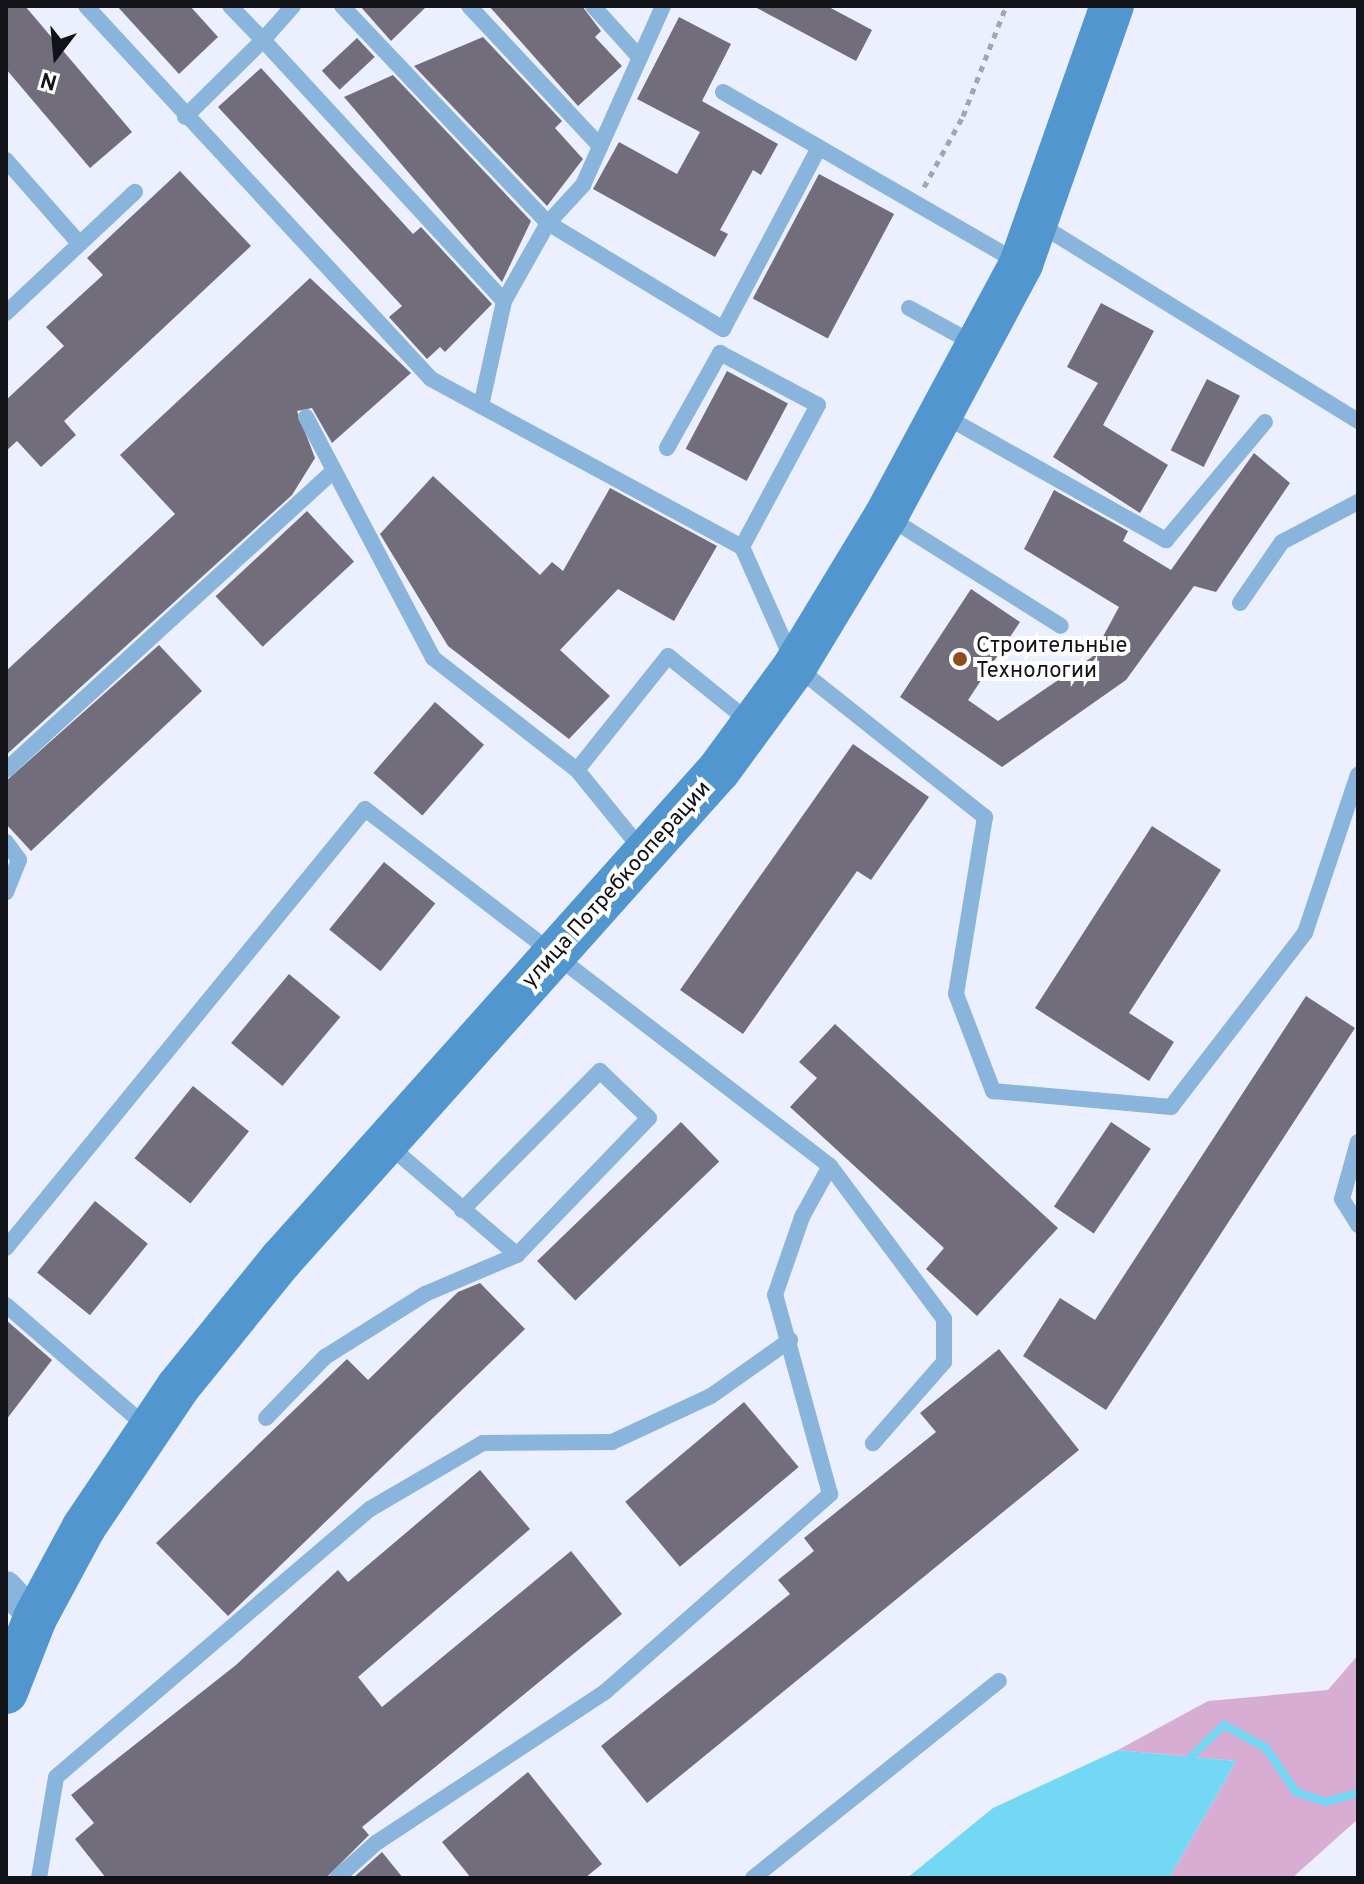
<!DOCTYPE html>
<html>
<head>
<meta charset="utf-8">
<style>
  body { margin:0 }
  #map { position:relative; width:1364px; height:1884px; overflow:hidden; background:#ebeffe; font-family:Overpass,sans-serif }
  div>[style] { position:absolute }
  .green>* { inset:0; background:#d8add3 }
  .water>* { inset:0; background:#72d8f4 }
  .stream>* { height:8px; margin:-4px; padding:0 4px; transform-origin:4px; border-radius:4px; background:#72d8f4 }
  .building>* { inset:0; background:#726d7b; transform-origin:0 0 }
  .path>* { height:5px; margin-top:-2.5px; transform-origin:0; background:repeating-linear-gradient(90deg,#a3a6b2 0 6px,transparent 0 12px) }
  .service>* { height:16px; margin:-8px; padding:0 8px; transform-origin:8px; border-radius:8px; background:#89b4db }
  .minor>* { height:32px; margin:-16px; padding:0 16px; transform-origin:16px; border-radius:16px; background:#89b4db }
  .secondary>* { height:44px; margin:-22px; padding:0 22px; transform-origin:22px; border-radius:22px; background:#5296cf }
  .dots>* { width:22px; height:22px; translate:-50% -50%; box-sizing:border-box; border:4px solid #fff; border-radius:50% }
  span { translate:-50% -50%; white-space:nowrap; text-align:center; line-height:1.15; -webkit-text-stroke:8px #fff; paint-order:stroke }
  .poi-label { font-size:22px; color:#121318 }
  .left { translate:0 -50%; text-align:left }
  .street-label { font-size:22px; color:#121318 }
  .frame { position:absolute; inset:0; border:8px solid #121318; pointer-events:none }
  .north { position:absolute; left:16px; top:16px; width:80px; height:80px; -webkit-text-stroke:6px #fff; paint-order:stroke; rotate:196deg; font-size:22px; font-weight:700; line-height:32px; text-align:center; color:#121318 }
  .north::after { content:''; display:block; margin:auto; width:28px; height:36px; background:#121318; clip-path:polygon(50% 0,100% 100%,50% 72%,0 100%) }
</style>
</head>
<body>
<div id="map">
  <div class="green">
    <div style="clip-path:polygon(1358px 1655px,1358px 1819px,1292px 1878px,1169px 1878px,1236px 1761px,1118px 1750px,1208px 1701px,1328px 1690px)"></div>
  </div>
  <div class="water">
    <div style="clip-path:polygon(1118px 1750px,1236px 1761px,1169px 1878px,907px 1878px,993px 1808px)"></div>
  </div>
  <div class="stream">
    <div style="left:1190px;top:1768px;width:11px;rotate:-85deg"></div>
    <div style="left:1191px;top:1757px;width:46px;rotate:-44.1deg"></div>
    <div style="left:1224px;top:1725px;width:48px;rotate:28.7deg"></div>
    <div style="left:1266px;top:1748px;width:53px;rotate:55.7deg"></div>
    <div style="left:1296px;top:1792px;width:31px;rotate:19deg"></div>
    <div style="left:1325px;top:1802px;width:34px;rotate:-15deg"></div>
  </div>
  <div class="building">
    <div style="clip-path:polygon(6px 6px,25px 6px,132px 132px,90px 168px,6px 69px)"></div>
    <div style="clip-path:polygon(117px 6px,190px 6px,218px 37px,179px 74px)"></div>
    <div style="clip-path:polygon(360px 6px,427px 6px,391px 41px)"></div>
    <div style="clip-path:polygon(489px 6px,582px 6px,601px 31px,595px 37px,622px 66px,578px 106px)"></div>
    <div style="clip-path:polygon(753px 6px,827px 6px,872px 30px,856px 61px)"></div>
    <div style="clip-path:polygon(679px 17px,731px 44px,702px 101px,778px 144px,761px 175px,753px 170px,720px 230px,728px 234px,715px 257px,593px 189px,619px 142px,677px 174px,700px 132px,637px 99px)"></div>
    <div style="clip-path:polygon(483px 37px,562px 121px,555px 128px,583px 159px,547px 206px,414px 66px)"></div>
    <div style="left:357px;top:38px;width:26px;height:48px;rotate:47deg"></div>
    <div style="clip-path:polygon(261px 68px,413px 234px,421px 227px,492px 304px,445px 352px,440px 347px,427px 359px,389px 317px,402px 306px,218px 107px)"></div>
    <div style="clip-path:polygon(393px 75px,531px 221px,502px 282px,344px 97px)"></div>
    <div style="clip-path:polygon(180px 171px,251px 246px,64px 421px,76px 435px,41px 467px,17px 441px,6px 451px,6px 400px,64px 346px,46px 327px,103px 275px,87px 258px)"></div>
    <div style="left:819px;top:174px;width:85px;height:141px;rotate:28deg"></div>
    <div style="clip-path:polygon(310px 278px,411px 373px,332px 443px,312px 408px,297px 411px,315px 458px,292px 495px,6px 755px,6px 671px,175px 514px,120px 455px)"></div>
    <div style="clip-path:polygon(1101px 303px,1154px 331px,1103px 425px,1168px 465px,1140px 513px,1053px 457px,1098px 383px,1067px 367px)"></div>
    <div style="left:727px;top:371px;width:69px;height:88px;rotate:28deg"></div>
    <div style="left:1207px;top:379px;width:37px;height:80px;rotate:27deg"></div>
    <div style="clip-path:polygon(1254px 453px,1290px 483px,1216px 592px,1194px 586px,1126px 680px,1002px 767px,900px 697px,971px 589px,1020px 622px,968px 700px,998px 721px,1092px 657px,1119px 607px,1024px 549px,1054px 490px,1128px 531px,1123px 541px,1171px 570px)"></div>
    <div style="clip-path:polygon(433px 476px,540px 575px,552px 562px,563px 571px,610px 488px,717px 546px,674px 621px,618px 589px,560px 650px,610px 696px,569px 739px,448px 646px,380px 534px)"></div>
    <div style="left:307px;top:511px;width:69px;height:125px;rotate:47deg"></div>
    <div style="clip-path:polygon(159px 645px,202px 691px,31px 851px,6px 824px,6px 781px)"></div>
    <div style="left:435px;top:702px;width:65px;height:94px;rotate:41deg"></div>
    <div style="clip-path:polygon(853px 744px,929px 797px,871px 880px,857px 871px,743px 1034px,680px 990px)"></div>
    <div style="clip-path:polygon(1152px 826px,1221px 870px,1129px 1013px,1174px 1042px,1149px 1081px,1035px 1008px)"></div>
    <div style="left:384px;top:862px;width:66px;height:87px;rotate:39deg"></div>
    <div style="left:289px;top:974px;width:67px;height:90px;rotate:40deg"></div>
    <div style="clip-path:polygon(1306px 996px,1355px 1028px,1106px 1410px,1023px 1356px,1060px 1298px,1095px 1320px)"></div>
    <div style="clip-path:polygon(835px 1024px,1058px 1228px,977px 1316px,926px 1269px,944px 1248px,790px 1107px,817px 1078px,799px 1062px)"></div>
    <div style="left:193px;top:1086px;width:72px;height:93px;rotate:39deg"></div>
    <div style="left:681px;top:1122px;width:55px;height:200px;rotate:46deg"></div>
    <div style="left:1111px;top:1122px;width:48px;height:102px;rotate:34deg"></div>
    <div style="left:95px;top:1201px;width:68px;height:92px;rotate:39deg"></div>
    <div style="clip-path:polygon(480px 1283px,525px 1329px,228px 1616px,156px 1543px,347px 1359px,368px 1380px,458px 1292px)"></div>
    <div style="clip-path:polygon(6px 1320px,52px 1360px,6px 1420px)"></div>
    <div style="clip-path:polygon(999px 1349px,1079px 1450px,647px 1803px,601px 1746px,790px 1594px,778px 1580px,814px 1551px,804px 1538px,936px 1432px,920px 1413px)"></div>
    <div style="left:744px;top:1402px;width:85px;height:155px;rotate:50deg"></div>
    <div style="clip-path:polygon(480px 1470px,530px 1529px,358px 1677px,382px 1707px,571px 1551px,622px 1614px,362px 1827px,369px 1835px,326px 1878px,106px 1878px,75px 1839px,94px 1823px,71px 1795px,236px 1665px,338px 1570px,348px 1582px)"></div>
    <div style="clip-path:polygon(528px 1772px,602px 1864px,585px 1878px,471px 1878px,442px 1842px)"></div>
    <div style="clip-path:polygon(382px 1852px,403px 1878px,353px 1878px)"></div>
  </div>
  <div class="path">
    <div style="left:924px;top:187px;width:81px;rotate:-61.2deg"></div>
    <div style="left:963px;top:116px;width:118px;rotate:-68.6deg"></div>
  </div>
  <div class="service">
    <div style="left:86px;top:6px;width:508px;rotate:47.23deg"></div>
    <div style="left:431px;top:379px;width:353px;rotate:28.4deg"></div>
    <div style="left:293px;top:6px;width:45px;rotate:131.4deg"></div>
    <div style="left:263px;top:40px;width:355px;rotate:47.3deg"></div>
    <div style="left:342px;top:6px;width:299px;rotate:46.5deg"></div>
    <div style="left:548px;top:223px;width:205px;rotate:31.2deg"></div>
    <div style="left:723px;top:329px;width:205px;rotate:-62.1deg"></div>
    <div style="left:469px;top:6px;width:192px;rotate:46.9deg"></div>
    <div style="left:593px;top:6px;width:70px;rotate:47.9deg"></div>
    <div style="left:723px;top:92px;width:342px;rotate:30deg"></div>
    <div style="left:185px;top:117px;width:110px;rotate:-44.6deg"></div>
    <div style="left:263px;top:40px;width:47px;rotate:-134.1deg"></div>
    <div style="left:6px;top:160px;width:111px;rotate:48.7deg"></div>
    <div style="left:1039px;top:224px;width:375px;rotate:31.7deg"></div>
    <div style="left:909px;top:308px;width:75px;rotate:28.6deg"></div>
    <div style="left:6px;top:313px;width:177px;rotate:-43.2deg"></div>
    <div style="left:481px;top:406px;width:107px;rotate:-77.6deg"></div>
    <div style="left:504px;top:301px;width:90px;rotate:-60.6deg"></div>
    <div style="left:548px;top:223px;width:52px;rotate:-47.4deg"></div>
    <div style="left:583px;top:185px;width:196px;rotate:-65.9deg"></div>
    <div style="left:943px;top:415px;width:256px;rotate:29.3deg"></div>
    <div style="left:1166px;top:540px;width:154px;rotate:-50deg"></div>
    <div style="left:306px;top:417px;width:272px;rotate:62.2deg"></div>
    <div style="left:433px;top:658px;width:182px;rotate:37.9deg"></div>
    <div style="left:577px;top:770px;width:103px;rotate:50.9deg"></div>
    <div style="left:667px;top:448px;width:109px;rotate:-60.8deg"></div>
    <div style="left:720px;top:353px;width:111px;rotate:28deg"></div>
    <div style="left:818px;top:405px;width:161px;rotate:118.2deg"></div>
    <div style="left:742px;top:547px;width:130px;rotate:66deg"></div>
    <div style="left:795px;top:666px;width:243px;rotate:38.5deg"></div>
    <div style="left:985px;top:817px;width:179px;rotate:99.3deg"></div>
    <div style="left:956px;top:994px;width:104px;rotate:69.1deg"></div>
    <div style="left:993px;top:1091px;width:179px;rotate:5.1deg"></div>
    <div style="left:1171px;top:1107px;width:220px;rotate:-52.4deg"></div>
    <div style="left:1305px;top:933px;width:167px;rotate:-71.5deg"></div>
    <div style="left:888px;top:517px;width:204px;rotate:32.2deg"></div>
    <div style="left:1240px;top:603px;width:74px;rotate:-55.5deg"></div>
    <div style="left:1282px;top:542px;width:86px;rotate:-27.8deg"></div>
    <div style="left:6px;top:770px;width:444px;rotate:-42.4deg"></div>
    <div style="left:577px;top:770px;width:146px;rotate:-51.4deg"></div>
    <div style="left:668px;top:656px;width:107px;rotate:38.9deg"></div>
    <div style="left:6px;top:842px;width:22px;rotate:54deg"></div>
    <div style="left:19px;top:860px;width:35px;rotate:112deg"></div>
    <div style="left:1358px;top:1142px;width:59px;rotate:105.7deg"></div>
    <div style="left:1342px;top:1199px;width:31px;rotate:58deg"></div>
    <div style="left:386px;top:1143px;width:172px;rotate:40.5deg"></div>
    <div style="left:6px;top:1248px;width:567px;rotate:-50.72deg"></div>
    <div style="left:365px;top:809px;width:586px;rotate:37.51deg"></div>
    <div style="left:830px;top:1166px;width:191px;rotate:53.3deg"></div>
    <div style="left:944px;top:1319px;width:43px;rotate:90deg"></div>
    <div style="left:944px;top:1362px;width:108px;rotate:131.2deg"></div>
    <div style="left:6px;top:1305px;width:186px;rotate:40.9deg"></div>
    <div style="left:266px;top:1418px;width:85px;rotate:-46deg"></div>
    <div style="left:325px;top:1357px;width:118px;rotate:-32.2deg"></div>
    <div style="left:425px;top:1294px;width:100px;rotate:-23deg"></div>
    <div style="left:517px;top:1255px;width:190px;rotate:-46.1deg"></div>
    <div style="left:649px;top:1118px;width:68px;rotate:-136.2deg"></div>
    <div style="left:600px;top:1071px;width:196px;rotate:134.8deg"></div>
    <div style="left:39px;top:1878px;width:102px;rotate:-80.4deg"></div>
    <div style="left:56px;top:1777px;width:413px;rotate:-40.5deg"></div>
    <div style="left:370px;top:1509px;width:131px;rotate:-30.3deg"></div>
    <div style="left:483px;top:1443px;width:129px;rotate:-0.4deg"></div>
    <div style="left:612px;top:1442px;width:109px;rotate:-24.9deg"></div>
    <div style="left:711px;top:1396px;width:97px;rotate:-35.3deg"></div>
    <div style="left:337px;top:1878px;width:52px;rotate:-41.9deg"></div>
    <div style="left:376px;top:1843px;width:274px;rotate:-33.4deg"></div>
    <div style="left:605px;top:1692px;width:300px;rotate:-41.3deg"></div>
    <div style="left:830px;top:1494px;width:206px;rotate:-105.4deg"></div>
    <div style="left:775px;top:1295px;width:83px;rotate:-70.9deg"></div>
    <div style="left:802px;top:1217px;width:58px;rotate:-61.2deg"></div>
    <div style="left:753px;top:1878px;width:315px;rotate:-38.7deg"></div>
  </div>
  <div class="minor">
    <div style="left:6px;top:1587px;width:42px;rotate:46.9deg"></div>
  </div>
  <div class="secondary">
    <div style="left:6px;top:1692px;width:79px;rotate:-68.6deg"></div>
    <div style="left:35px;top:1618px;width:103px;rotate:-61.7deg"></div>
    <div style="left:84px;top:1527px;width:169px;rotate:-56.1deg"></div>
    <div style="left:178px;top:1387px;width:164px;rotate:-51deg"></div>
    <div style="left:281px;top:1260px;width:657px;rotate:-48.21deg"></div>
    <div style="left:719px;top:770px;width:129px;rotate:-53.8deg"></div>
    <div style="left:795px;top:666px;width:175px;rotate:-58.8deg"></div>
    <div style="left:886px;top:516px;width:286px;rotate:-61.8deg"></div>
    <div style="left:1021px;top:264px;width:274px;rotate:-70.6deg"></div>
  </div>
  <div class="dots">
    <div style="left:960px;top:659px;background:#8f4d1c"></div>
  </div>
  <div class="poi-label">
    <span class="left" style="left:976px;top:659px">Строительные<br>Технологии</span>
  </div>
  <div class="street-label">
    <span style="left:617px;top:885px;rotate:-48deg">улица Потребкооперации</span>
  </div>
  <div class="frame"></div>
  <div class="north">N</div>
</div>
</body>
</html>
